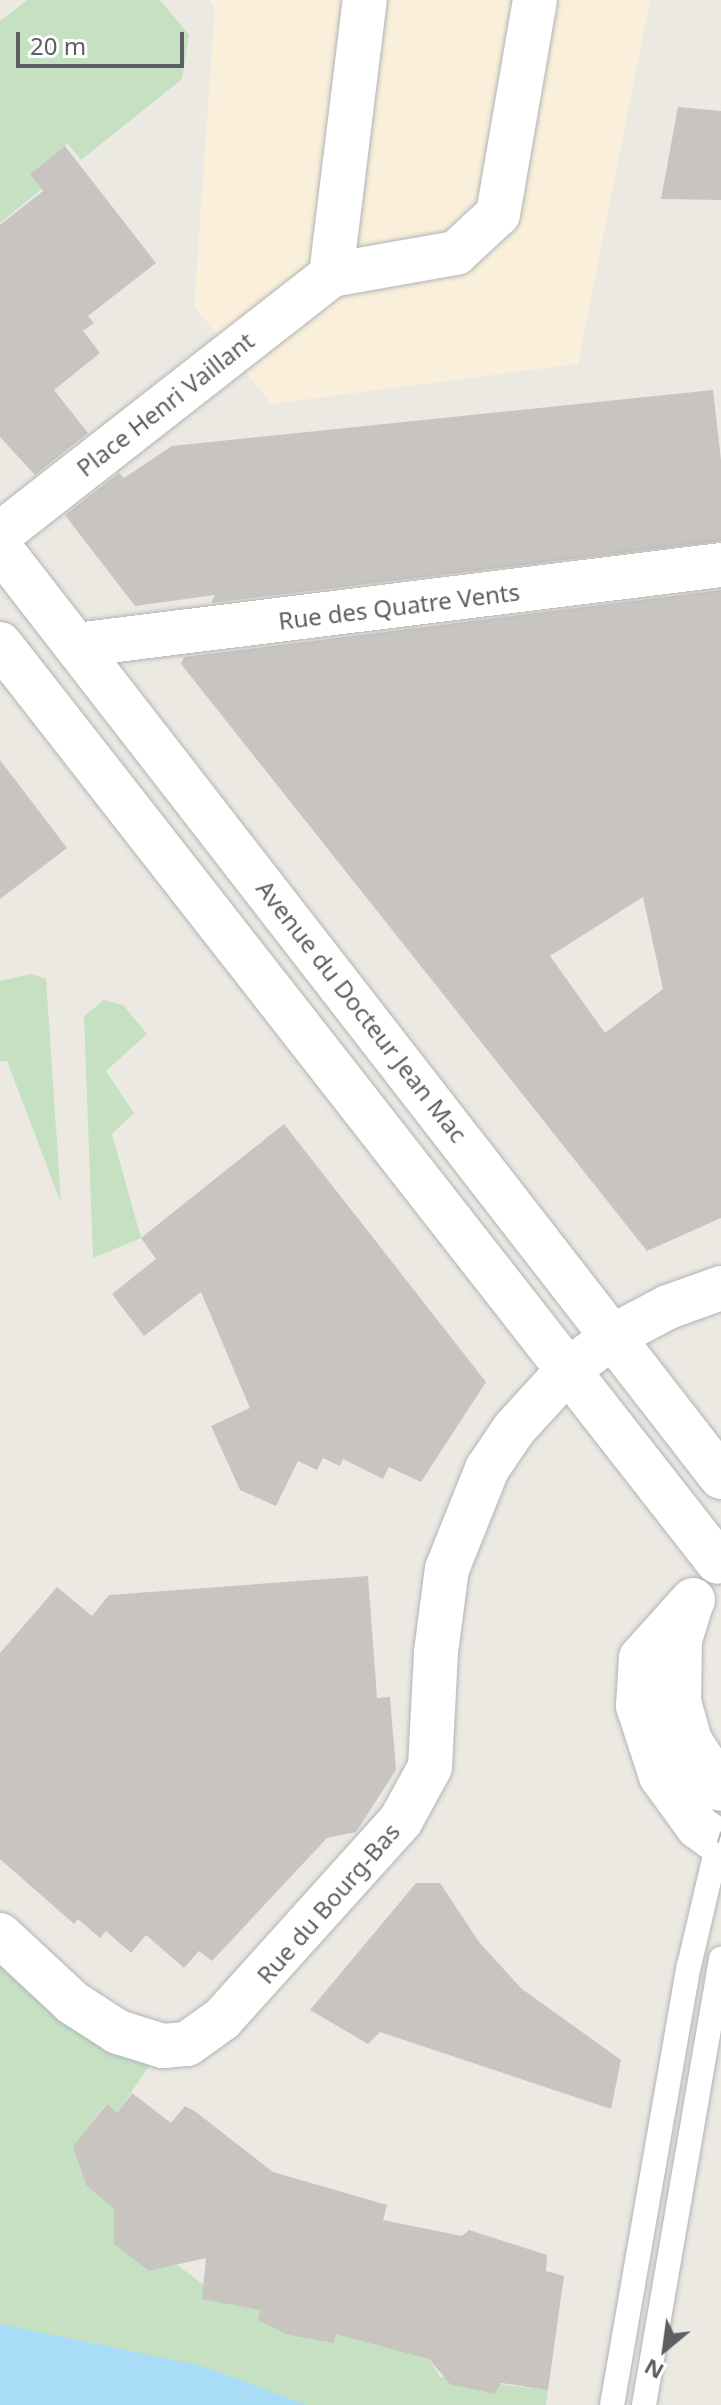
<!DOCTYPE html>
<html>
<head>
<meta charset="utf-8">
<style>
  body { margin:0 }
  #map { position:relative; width:721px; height:2405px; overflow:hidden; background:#ece9e3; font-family:"Noto Sans",sans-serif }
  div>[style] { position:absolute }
  .commercial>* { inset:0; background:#faefda }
  .green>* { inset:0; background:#c5e1c2 }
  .water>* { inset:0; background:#a9dcf6 }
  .building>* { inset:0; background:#c8c4bf }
  .roads { filter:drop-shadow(0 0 2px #b0b4b7) drop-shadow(0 0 2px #b0b4b7) }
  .lane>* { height:24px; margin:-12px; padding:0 12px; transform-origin:12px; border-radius:12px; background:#fff }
  .street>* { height:44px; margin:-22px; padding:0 22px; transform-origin:22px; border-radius:22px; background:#fff }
  .secondary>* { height:44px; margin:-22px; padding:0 22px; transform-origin:22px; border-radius:22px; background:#fff }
  .tram>* { height:2px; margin:-1px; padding:0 1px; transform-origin:1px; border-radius:1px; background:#b1b2b2 }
  span { translate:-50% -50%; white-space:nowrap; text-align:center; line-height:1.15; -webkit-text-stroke:6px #fff; paint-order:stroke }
  .street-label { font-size:24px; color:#5b5f62 }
  .north { position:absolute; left:625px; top:2309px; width:80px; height:80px; -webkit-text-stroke:6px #fff; paint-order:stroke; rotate:209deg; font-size:22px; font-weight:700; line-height:32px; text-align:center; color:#5b5f62 }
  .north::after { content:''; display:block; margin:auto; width:28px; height:36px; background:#5b5f62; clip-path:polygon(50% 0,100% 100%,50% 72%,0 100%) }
  .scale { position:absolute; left:16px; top:32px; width:168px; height:36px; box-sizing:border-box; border:4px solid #5b5f62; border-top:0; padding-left:10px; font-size:24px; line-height:28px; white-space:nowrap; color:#5b5f62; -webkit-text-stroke:6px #fff; paint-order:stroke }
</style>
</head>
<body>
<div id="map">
  <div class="commercial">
    <div style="clip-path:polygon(209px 0,650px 0,578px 364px,271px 404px,194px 306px,215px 8px)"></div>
  </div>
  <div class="green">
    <div style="clip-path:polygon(27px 0,160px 0,189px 35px,182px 79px,81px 160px,68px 144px,30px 174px,42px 189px,0 223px,0 21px)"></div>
    <div style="clip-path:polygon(31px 974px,46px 979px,61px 1203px,7px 1061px,0 1061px,0 981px)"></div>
    <div style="clip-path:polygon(104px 1000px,123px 1005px,147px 1034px,106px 1071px,134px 1113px,112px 1134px,141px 1238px,93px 1258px,84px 1016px)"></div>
    <div style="clip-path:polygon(0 1935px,163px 2046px,117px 2113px,106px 2104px,74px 2145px,86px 2185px,114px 2209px,115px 2244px,149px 2271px,177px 2265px,204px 2285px,260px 2310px,259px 2320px,288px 2335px,334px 2343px,339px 2319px,429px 2359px,440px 2377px,548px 2390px,546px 2405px,0 2405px)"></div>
  </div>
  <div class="water">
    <div style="clip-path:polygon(0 2324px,199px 2365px,307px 2405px,0 2405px)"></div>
  </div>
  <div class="building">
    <div style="clip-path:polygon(678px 107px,721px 111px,721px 200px,661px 199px)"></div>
    <div style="clip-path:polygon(65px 146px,156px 263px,88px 316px,94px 323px,83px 331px,100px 353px,54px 390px,88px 433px,35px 475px,0 437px,0 225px,43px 191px,30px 174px)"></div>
    <div style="clip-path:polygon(713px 390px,721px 460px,721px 541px,211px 603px,215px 595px,135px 606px,65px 515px,119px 473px,124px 478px,172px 446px)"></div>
    <div style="clip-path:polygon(evenodd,721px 590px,721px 1218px,647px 1251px,181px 664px,184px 657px,721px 590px,643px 897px,663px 989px,605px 1033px,550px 956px,643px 897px)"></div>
    <div style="clip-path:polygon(0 760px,67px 848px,0 899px)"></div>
    <div style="clip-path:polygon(284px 1124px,486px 1382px,421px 1482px,389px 1467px,383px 1479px,343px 1459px,340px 1466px,323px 1458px,317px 1470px,298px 1461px,276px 1506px,240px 1490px,211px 1426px,250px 1408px,201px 1292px,144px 1336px,112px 1294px,156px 1259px,141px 1238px)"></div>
    <div style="clip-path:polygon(368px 1576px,377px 1698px,390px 1697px,396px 1770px,356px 1832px,327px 1838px,212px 1961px,199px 1951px,184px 1968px,146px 1935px,131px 1953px,106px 1931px,100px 1938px,78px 1919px,74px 1924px,0 1859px,0 1653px,57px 1587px,92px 1616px,109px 1595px)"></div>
    <div style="clip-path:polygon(416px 1883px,440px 1883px,479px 1942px,522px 1989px,621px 2060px,611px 2109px,380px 2032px,368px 2044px,310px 2010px)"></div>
    <div style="clip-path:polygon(132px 2093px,171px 2123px,185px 2106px,196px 2112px,273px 2172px,387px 2205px,383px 2220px,462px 2236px,469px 2230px,547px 2255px,546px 2271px,564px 2276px,548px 2390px,501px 2383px,495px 2394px,450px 2384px,429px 2359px,336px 2334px,334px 2343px,288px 2335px,258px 2320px,260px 2310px,202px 2299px,206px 2258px,149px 2271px,114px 2244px,114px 2209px,86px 2185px,73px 2146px,107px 2104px,117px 2113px)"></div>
  </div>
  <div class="roads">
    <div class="lane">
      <div style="left:612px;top:2405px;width:446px;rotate:-80.1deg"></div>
      <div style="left:689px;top:1966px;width:127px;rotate:-76.8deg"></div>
      <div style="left:644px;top:2405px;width:453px;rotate:-80.2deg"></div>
    </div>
    <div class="street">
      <div style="left:331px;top:275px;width:127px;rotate:-10deg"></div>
      <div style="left:456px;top:253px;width:57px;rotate:-42.9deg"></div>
      <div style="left:498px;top:214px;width:217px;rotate:-80.2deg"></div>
      <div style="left:0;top:534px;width:420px;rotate:-38deg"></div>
      <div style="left:331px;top:275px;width:277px;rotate:-83deg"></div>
      <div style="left:76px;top:645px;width:650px;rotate:-7.07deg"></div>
      <div style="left:0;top:1935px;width:100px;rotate:43deg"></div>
      <div style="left:73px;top:2003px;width:54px;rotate:32.8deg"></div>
      <div style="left:118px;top:2032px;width:47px;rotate:17.3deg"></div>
      <div style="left:163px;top:2046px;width:24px;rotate:-5deg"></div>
      <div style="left:187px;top:2044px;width:43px;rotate:-35.5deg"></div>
      <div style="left:222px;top:2019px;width:268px;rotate:-48deg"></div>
      <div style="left:401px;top:1820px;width:60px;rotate:-61.3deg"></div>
      <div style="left:430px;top:1767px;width:115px;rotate:-87deg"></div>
      <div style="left:436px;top:1652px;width:84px;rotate:-82.5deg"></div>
      <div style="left:447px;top:1569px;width:108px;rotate:-68.2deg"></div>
      <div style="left:487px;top:1469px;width:48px;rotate:-56deg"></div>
      <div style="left:514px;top:1429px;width:79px;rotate:-47.6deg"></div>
      <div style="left:567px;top:1371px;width:60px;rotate:-36.9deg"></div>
      <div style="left:615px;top:1335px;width:60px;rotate:-27.8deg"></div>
      <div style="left:668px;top:1307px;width:56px;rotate:-19.7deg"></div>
    </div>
    <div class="secondary">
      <div style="left:0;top:548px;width:1176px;rotate:52.18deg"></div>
      <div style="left:0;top:644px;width:1165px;rotate:51.97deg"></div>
      <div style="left:693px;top:1600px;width:78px;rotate:131.9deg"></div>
      <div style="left:641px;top:1658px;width:48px;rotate:93.6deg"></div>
      <div style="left:638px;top:1706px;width:74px;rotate:71.8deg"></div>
      <div style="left:661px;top:1776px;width:63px;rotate:54deg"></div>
      <div style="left:698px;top:1827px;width:29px;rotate:36deg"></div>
      <div style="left:691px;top:1604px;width:37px;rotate:107deg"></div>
      <div style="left:680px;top:1639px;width:63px;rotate:90.9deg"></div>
      <div style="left:679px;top:1702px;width:41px;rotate:74.2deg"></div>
      <div style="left:690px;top:1741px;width:57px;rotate:57.1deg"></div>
    </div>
  </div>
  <div class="tram">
    <div style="left:718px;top:1842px;width:10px;rotate:-73deg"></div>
  </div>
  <div class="street-label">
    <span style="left:165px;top:404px;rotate:-38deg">Place Henri Vaillant</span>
    <span style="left:399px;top:606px;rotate:-7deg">Rue des Quatre Vents</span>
    <span style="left:362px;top:1011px;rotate:52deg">Avenue du Docteur Jean Mac</span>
    <span style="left:328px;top:1903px;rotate:-49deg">Rue du Bourg-Bas</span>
  </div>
  <div class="north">N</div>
  <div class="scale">20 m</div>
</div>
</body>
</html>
